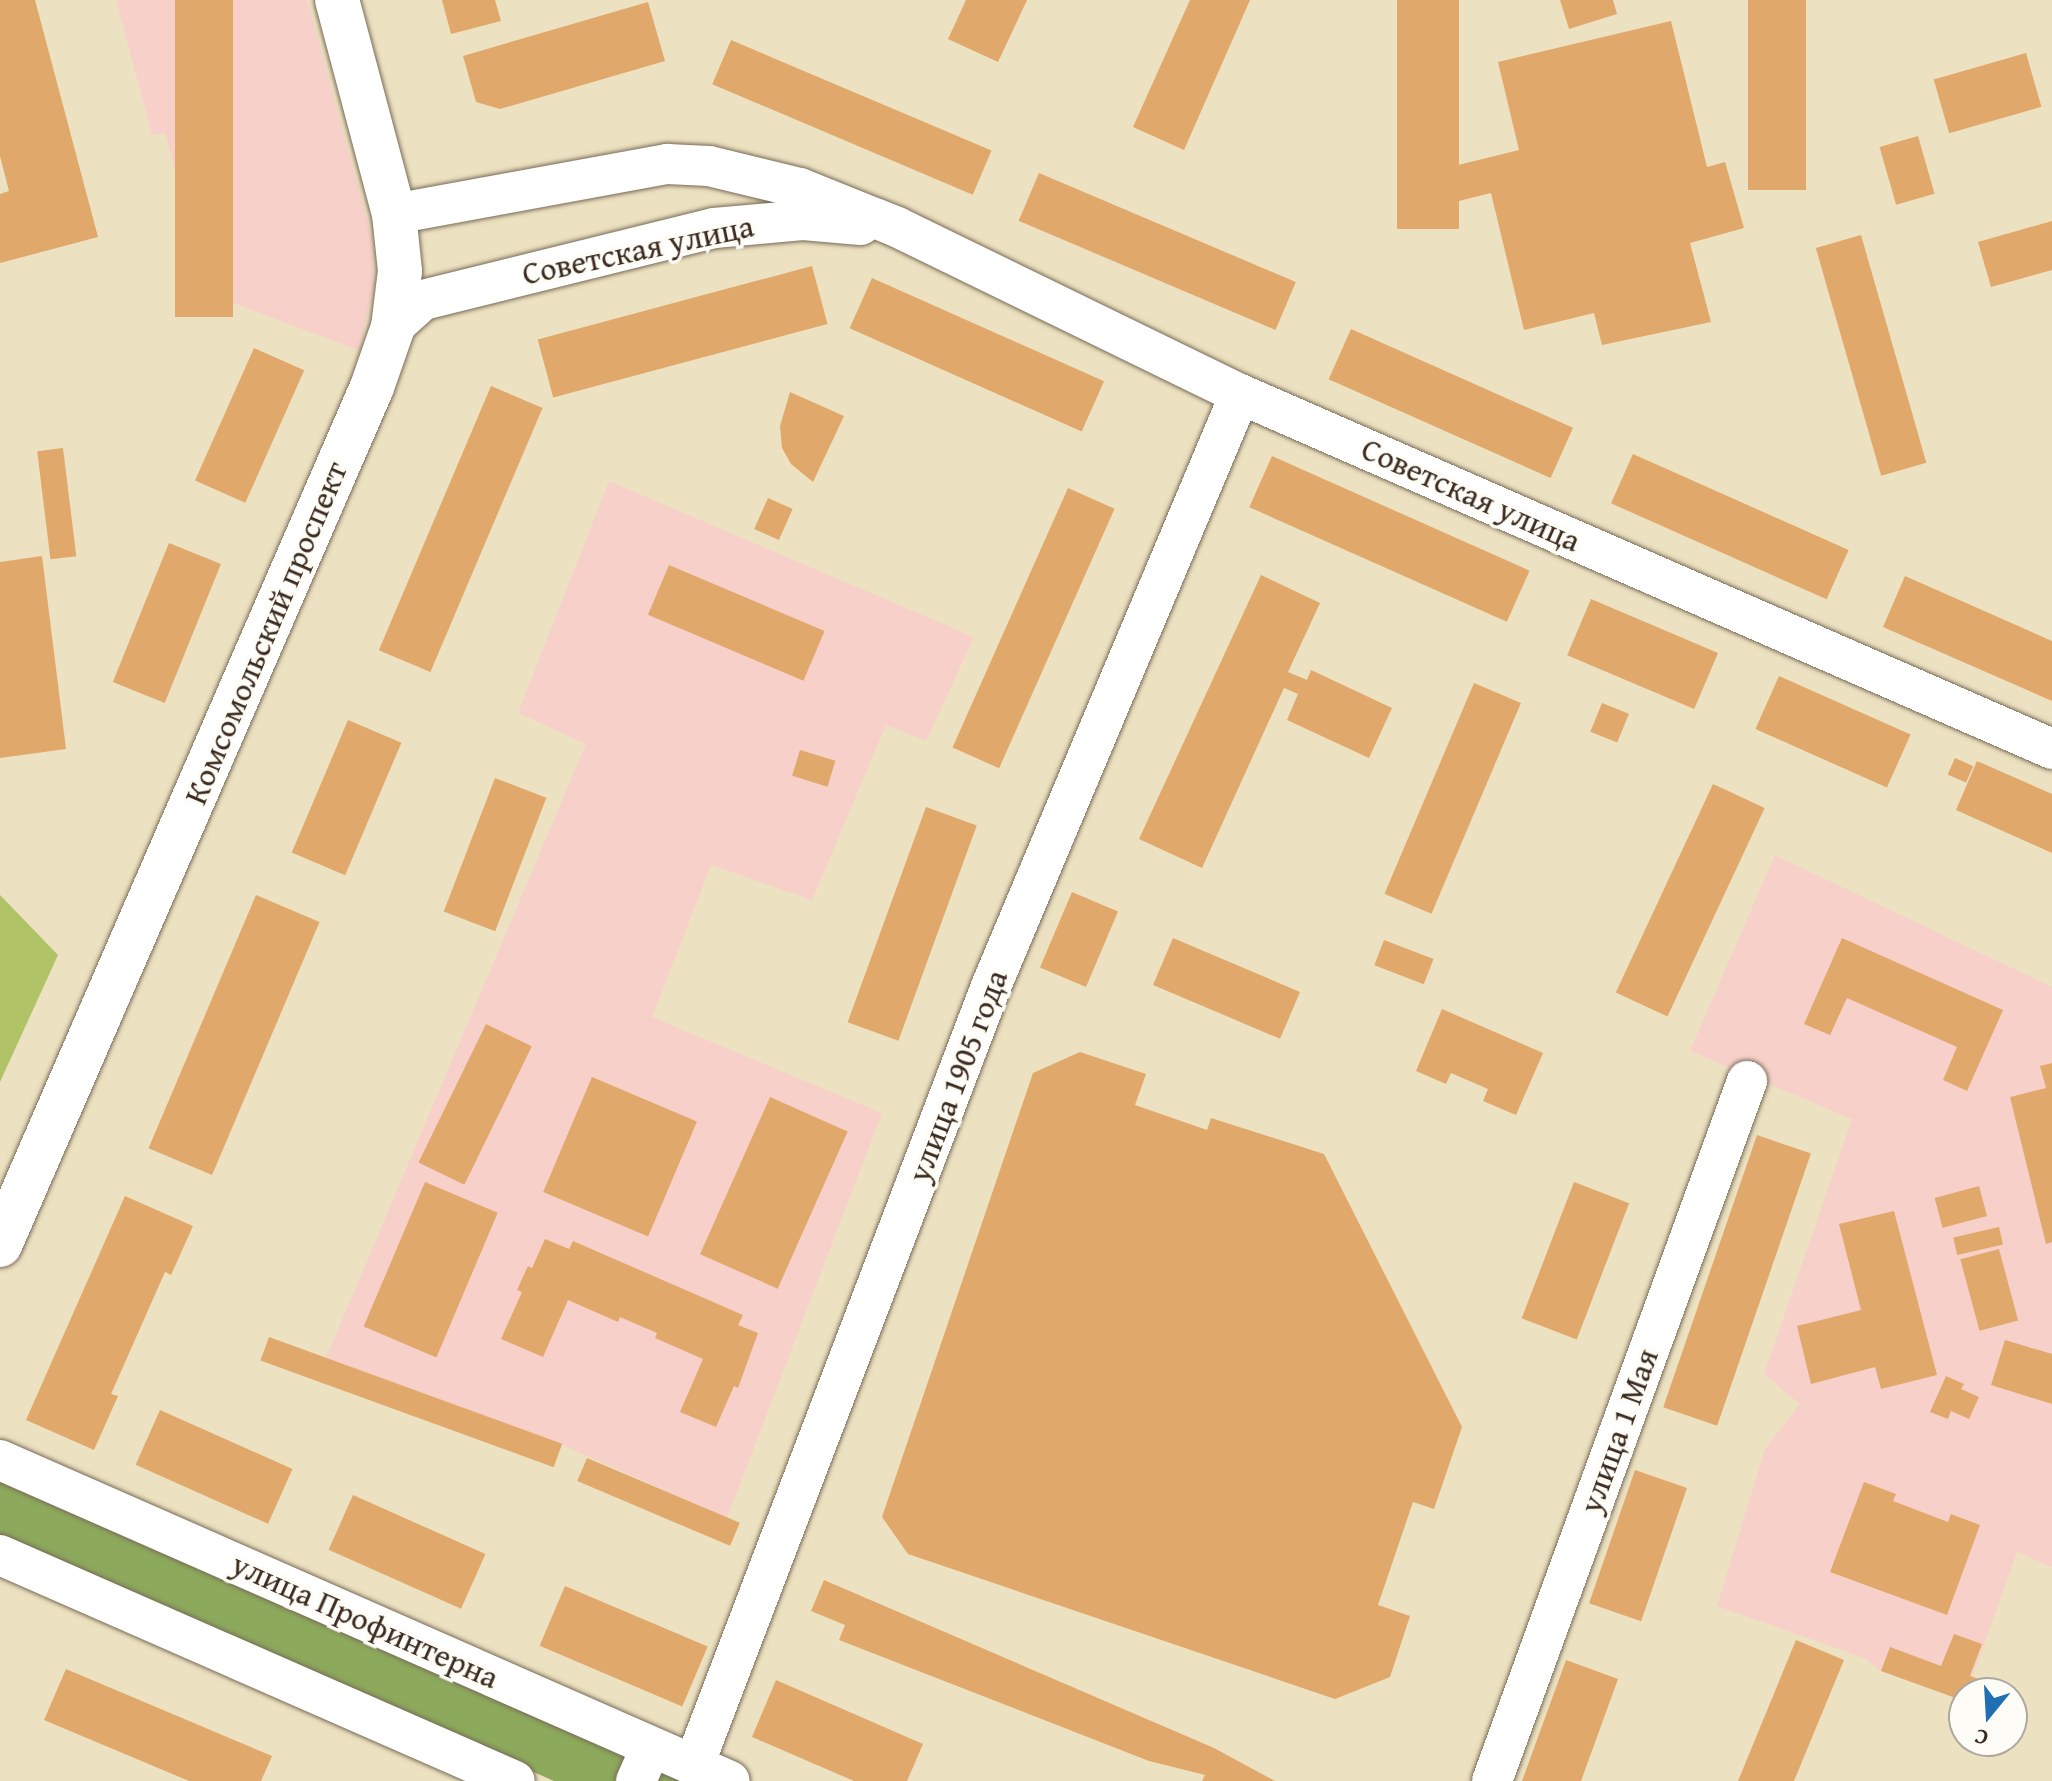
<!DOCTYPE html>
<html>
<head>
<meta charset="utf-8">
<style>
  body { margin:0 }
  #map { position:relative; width:2052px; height:1781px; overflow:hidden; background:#ece1c0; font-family:"Gentium Book Plus",serif }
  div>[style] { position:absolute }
  .built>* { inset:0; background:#f7d1c9 }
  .green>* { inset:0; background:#b1c367 }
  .forest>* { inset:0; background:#8ca95c }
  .building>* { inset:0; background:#e1a86c; transform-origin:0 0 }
  .roads { filter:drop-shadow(0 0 2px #796a57) drop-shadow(0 0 2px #796a57) }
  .minor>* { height:40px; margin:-20px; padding:0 20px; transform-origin:20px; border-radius:20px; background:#fff }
  .major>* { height:44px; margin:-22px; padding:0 22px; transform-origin:22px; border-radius:22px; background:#fff }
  span { translate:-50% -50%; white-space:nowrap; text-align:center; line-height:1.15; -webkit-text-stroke:7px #fdfcf7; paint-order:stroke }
  .street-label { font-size:32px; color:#3b2a1e }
  .north { position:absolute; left:1948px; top:1677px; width:80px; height:80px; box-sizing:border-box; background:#fdfcf7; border:2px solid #afa8a0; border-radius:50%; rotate:198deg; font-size:22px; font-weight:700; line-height:32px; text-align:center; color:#3b2a1e }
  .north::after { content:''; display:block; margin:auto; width:28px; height:36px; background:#1f6fb2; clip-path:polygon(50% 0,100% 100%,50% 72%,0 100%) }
</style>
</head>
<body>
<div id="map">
  <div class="built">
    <div style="clip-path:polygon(116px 0,307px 0,372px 238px,374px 282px,360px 351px,209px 294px,165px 133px,152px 135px)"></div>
    <div style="clip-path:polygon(609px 481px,974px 637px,926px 741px,886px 725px,812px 900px,711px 865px,652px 1017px,882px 1113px,727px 1518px,562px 1445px,326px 1358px,586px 744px,518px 713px)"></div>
    <div style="clip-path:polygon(1775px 855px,2052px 987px,2052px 1567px,2017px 1552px,1964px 1701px,1881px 1671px,1864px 1658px,1717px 1606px,1765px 1449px,1800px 1404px,1764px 1374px,1852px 1119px,1690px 1051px)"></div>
  </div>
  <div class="green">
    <div style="clip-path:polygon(0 895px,58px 955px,0 1082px)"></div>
  </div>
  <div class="forest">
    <div style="clip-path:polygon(0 1482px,681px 1781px,554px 1781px,0 1538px)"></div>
  </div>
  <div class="building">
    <div style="clip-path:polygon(0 0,35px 0,98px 237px,0 263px,0 194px,9px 191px,0 156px)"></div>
    <div style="left:175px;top:0;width:58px;height:317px"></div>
    <div style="clip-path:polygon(442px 0,495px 0,501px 21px,451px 34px)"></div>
    <div style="clip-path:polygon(966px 0,1027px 0,998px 62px,948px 39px)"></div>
    <div style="clip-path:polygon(1190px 0,1250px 0,1184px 150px,1133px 127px)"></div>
    <div style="left:1397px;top:0;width:62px;height:229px"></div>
    <div style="clip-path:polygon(1560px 0,1613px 0,1617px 14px,1569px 29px)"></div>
    <div style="left:1748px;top:0;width:58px;height:190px"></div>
    <div style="clip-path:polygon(648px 2px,665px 61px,500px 109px,476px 102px,463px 56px)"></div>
    <div style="clip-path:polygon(1671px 21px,1707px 167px,1725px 162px,1744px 228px,1690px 243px,1711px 322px,1602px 345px,1594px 313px,1524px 330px,1491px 193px,1455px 202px,1446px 168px,1519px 150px,1498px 62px)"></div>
    <div style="left:731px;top:40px;width:283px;height:48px;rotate:23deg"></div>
    <div style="left:2026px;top:53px;width:56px;height:96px;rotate:74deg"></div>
    <div style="left:1918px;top:136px;width:60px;height:40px;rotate:74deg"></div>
    <div style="left:1039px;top:173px;width:279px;height:52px;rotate:23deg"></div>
    <div style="clip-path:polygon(2052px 221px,2052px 270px,1991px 287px,1978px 242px)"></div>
    <div style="left:1861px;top:235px;width:237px;height:47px;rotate:74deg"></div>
    <div style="left:812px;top:266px;width:60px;height:284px;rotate:75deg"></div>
    <div style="left:872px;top:278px;width:254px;height:55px;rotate:24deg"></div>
    <div style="left:1351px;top:329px;width:243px;height:55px;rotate:24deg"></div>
    <div style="left:254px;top:348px;width:55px;height:145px;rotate:24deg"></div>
    <div style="left:491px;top:386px;width:56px;height:287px;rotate:23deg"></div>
    <div style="clip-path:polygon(790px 392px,844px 416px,813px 482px,791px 464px,782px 448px,780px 426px)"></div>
    <div style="left:63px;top:448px;width:109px;height:26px;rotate:83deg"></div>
    <div style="left:1633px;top:454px;width:236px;height:54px;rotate:24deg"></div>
    <div style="left:1272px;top:456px;width:282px;height:56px;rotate:24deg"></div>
    <div style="left:1068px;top:488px;width:51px;height:284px;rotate:24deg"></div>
    <div style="left:768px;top:498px;width:27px;height:34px;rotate:24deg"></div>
    <div style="left:169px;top:543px;width:56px;height:150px;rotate:22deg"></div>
    <div style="clip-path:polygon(42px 556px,66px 749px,0 758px,0 562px)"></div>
    <div style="left:669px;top:565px;width:169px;height:54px;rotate:23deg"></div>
    <div style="clip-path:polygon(1261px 575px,1320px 603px,1288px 672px,1307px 680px,1311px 670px,1392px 708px,1369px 758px,1287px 720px,1298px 694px,1284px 688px,1202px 868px,1139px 839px)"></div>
    <div style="clip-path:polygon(1905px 576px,2052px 641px,2052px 701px,1883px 627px)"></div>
    <div style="left:1591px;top:599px;width:138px;height:61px;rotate:23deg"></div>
    <div style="left:1779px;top:676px;width:144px;height:58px;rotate:24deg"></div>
    <div style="left:1474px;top:683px;width:51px;height:229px;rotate:23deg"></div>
    <div style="left:1602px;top:703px;width:29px;height:31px;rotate:22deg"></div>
    <div style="left:348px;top:720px;width:58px;height:144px;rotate:23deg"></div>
    <div style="left:800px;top:750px;width:37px;height:27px;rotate:17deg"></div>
    <div style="left:1955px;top:758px;width:20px;height:18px;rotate:24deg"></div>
    <div style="clip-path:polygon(1977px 761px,2052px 794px,2052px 853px,1956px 810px)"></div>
    <div style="left:495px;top:778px;width:55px;height:143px;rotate:21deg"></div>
    <div style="left:1713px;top:784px;width:57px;height:230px;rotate:25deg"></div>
    <div style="left:926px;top:807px;width:54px;height:229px;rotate:20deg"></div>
    <div style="left:1072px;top:892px;width:50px;height:82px;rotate:23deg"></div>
    <div style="left:256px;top:895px;width:69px;height:275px;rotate:23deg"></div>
    <div style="left:1173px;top:938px;width:138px;height:51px;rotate:23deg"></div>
    <div style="clip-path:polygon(1842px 938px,2003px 1010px,1967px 1091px,1943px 1080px,1957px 1047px,1847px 998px,1830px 1035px,1804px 1024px)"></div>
    <div style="left:1384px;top:940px;width:53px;height:27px;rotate:21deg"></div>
    <div style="clip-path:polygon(1442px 1009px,1543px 1053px,1516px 1115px,1483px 1101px,1488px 1089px,1451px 1073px,1446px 1084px,1416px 1071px)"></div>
    <div style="left:486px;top:1024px;width:51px;height:154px;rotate:26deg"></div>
    <div style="clip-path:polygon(1080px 1052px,1146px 1074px,1135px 1105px,1207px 1130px,1211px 1118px,1324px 1154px,1462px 1427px,1434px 1509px,1413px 1502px,1378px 1605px,1410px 1616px,1390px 1677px,1335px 1699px,908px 1554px,882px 1517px,1033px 1073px)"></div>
    <div style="clip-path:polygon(2052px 1063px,2052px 1242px,2046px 1244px,2010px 1097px,2046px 1088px,2040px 1066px)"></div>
    <div style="left:592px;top:1077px;width:114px;height:125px;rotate:23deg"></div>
    <div style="left:770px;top:1097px;width:85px;height:172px;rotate:24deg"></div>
    <div style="left:1757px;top:1135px;width:57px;height:288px;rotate:19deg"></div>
    <div style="left:425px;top:1182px;width:79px;height:157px;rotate:23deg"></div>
    <div style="left:1574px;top:1182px;width:59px;height:146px;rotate:21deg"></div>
    <div style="left:1979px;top:1186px;width:31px;height:46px;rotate:75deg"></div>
    <div style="clip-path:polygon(125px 1196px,193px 1226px,171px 1275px,165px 1272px,111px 1394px,118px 1396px,94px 1450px,26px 1420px)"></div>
    <div style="clip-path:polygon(1894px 1211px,1937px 1375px,1881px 1389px,1875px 1367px,1811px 1384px,1797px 1326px,1861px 1310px,1839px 1224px)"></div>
    <div style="left:1999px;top:1227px;width:18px;height:47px;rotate:77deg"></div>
    <div style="clip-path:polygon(545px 1239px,569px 1249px,573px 1241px,743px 1315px,738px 1325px,758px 1333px,738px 1388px,734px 1386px,716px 1427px,680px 1412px,703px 1359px,655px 1338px,657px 1333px,620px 1317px,618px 1322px,568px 1300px,543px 1357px,501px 1339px,522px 1292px,517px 1290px,528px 1266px,532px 1268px)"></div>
    <div style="left:1999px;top:1249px;width:74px;height:40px;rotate:75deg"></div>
    <div style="left:269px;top:1337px;width:312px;height:25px;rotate:20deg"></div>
    <div style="clip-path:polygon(2005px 1340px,2052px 1354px,2052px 1404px,1991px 1385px)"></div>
    <div style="clip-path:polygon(1946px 1376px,1964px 1384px,1961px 1389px,1979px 1397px,1969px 1419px,1951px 1411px,1948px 1419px,1930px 1412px)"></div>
    <div style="left:160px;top:1410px;width:145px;height:60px;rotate:24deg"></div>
    <div style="left:587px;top:1458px;width:166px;height:25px;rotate:23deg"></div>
    <div style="left:1635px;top:1470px;width:55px;height:141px;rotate:19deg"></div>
    <div style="clip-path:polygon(1864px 1482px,1896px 1494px,1893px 1501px,1948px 1522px,1951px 1514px,1980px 1525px,1947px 1615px,1830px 1572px)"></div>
    <div style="left:353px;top:1495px;width:145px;height:60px;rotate:24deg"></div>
    <div style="clip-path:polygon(824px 1580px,1214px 1748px,1275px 1781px,1202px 1781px,1205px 1775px,1149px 1761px,839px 1640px,845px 1625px,811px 1611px)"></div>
    <div style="left:565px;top:1586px;width:155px;height:65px;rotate:23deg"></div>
    <div style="clip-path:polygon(1954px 1634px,1982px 1644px,1970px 1676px,1981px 1680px,1976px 1693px,1964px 1693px,1964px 1701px,1881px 1671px,1890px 1647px,1941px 1666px)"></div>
    <div style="clip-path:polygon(1796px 1640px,1844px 1660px,1794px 1781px,1738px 1781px)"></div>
    <div style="clip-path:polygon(1566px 1660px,1618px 1679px,1581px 1781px,1522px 1781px)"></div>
    <div style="clip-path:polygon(66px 1669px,272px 1756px,261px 1781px,189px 1781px,44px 1720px)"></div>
    <div style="clip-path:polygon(776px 1680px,923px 1744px,907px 1781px,854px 1781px,752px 1737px)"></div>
  </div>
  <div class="roads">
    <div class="minor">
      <div style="left:394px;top:214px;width:278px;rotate:-10.4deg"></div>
      <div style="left:667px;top:164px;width:42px;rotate:2.7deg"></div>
      <div style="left:709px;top:166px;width:94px;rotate:13.6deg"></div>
      <div style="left:800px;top:188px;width:105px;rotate:21.9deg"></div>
      <div style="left:897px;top:227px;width:381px;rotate:26deg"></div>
      <div style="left:1240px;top:394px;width:886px;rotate:23.61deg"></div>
      <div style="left:393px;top:327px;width:40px;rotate:-42deg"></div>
      <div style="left:423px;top:300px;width:300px;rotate:-13.9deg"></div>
      <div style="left:714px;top:228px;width:89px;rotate:-5.1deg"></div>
      <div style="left:803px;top:220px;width:58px;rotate:4.9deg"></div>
      <div style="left:0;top:1460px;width:797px;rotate:23.74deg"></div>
      <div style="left:0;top:1555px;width:562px;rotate:23.69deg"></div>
      <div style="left:694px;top:1765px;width:836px;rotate:-69.12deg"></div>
      <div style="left:992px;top:984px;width:640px;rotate:-67.2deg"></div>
      <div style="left:636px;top:1781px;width:37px;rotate:-66deg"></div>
      <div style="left:1492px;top:1781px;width:745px;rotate:-69.98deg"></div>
    </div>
    <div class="major">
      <div style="left:0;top:1245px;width:935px;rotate:-66.56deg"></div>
      <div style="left:372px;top:387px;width:64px;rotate:-70.7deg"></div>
      <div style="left:393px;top:327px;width:56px;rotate:-82.9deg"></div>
      <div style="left:400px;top:271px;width:57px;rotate:-96deg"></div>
      <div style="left:394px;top:214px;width:221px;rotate:-104.9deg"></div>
    </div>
  </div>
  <div class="street-label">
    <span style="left:638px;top:250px;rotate:-12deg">Советская улица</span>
    <span style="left:1471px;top:495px;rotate:24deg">Советская улица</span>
    <span style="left:266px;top:633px;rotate:-67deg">Комсомольский проспект</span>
    <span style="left:958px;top:1076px;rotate:-69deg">улица 1905 года</span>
    <span style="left:1619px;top:1431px;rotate:-70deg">улица 1 Мая</span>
    <span style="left:365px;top:1621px;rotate:24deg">улица Профинтерна</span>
  </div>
  <div class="north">С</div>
</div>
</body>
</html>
